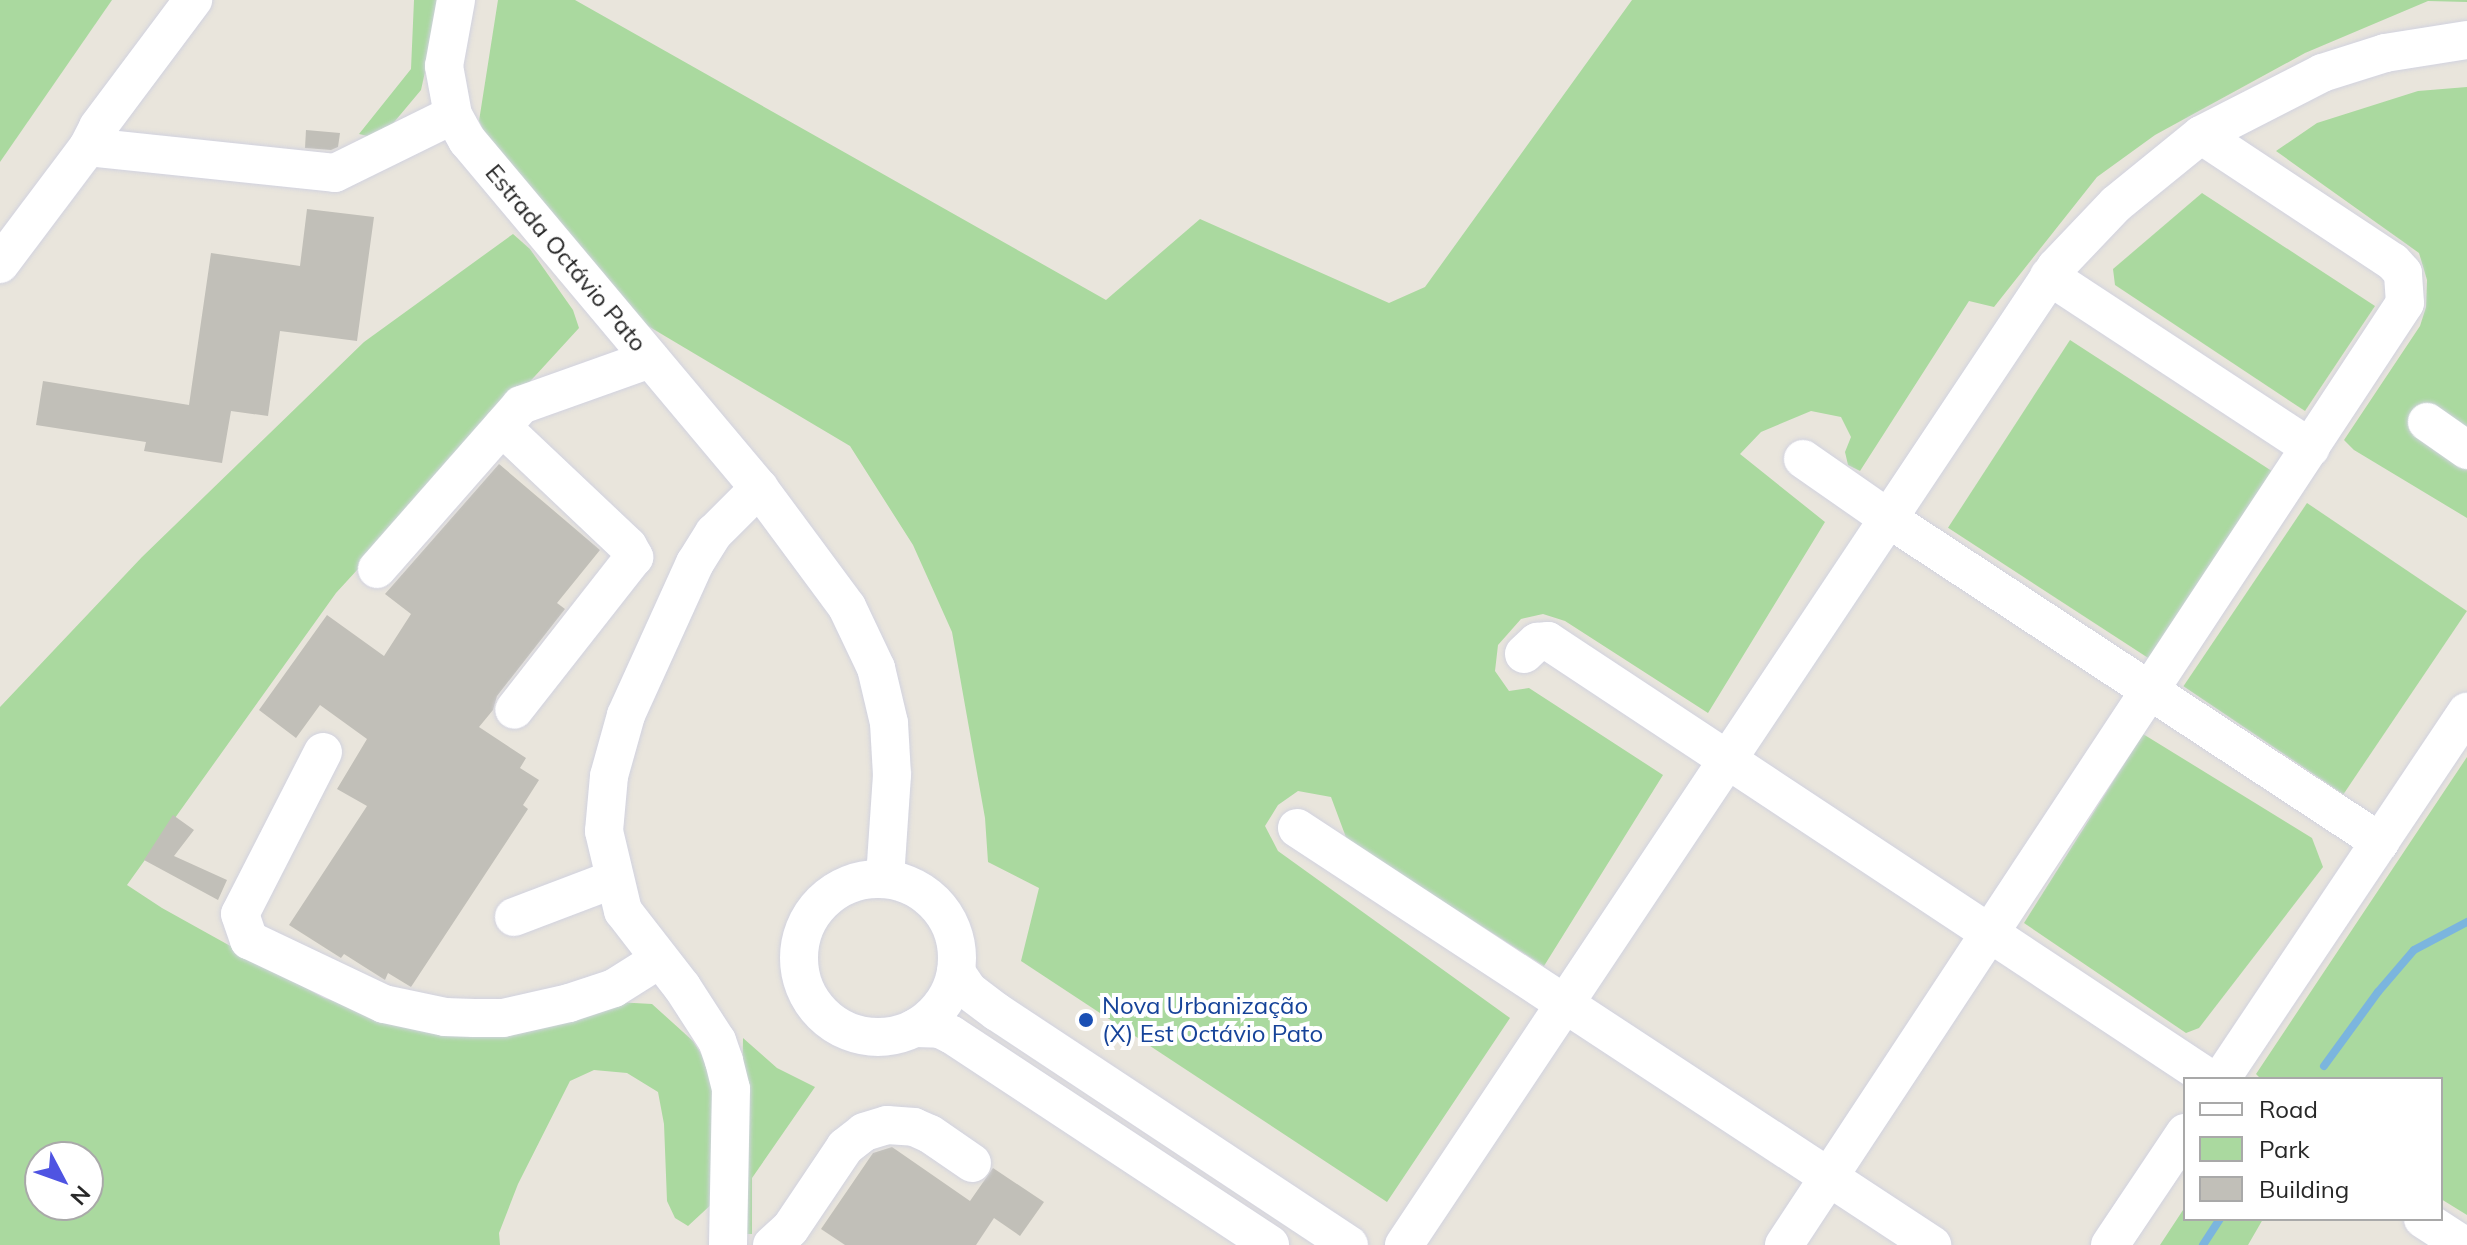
<!DOCTYPE html>
<html>
<head>
<meta charset="utf-8">
<style>
  body { margin:0 }
  #map { position:relative; width:2467px; height:1245px; overflow:hidden; background:#e9e5dc; font-family:Mulish,sans-serif }
  div>[style] { position:absolute }
  .green>* { inset:0; background:#aad99f; transform-origin:0 0 }
  .stream>* { height:8px; margin:-4px; padding:0 4px; transform-origin:4px; border-radius:4px; background:#7bb5de }
  .building>* { inset:0; background:#c1bfb8 }
  .roads { filter:drop-shadow(0 0 2px #d1d2df) drop-shadow(0 0 2px #d1d2df) }
  .minor>* { height:38px; margin:-19px; padding:0 19px; transform-origin:19px; border-radius:19px; background:#fff }
  .minor>.ring { margin:-19px; padding:0; box-sizing:content-box; background:none; border:38px solid #fff; border-radius:50% }
  .dots>* { width:22px; height:22px; translate:-50% -50%; box-sizing:border-box; border:4px solid #fff; border-radius:50% }
  span { translate:-50% -50%; white-space:nowrap; text-align:center; line-height:1.15; -webkit-text-stroke:8px #fff; paint-order:stroke }
  .street-label { font-size:24px; color:#282828 }
  .transit-label { font-size:24px; color:#164399 }
  .left { translate:0 -50%; text-align:left }
  .legend { position:absolute; left:2183px; top:1077px; width:260px; height:144px; box-sizing:border-box; background:#fff; border:2px solid #a9a9a9; margin:0; padding:10px 14px; list-style:none; font-size:24px; color:#282828 }
  .legend li { display:flex; align-items:center; gap:16px; height:40px }
  .legend b { width:40px; border:2px solid #a9a9a9 }
  .north { position:absolute; left:24px; top:1141px; width:80px; height:80px; box-sizing:border-box; background:#fff; border:2px solid #a9a9a9; border-radius:50%; rotate:131deg; font-size:22px; font-weight:700; line-height:32px; text-align:center; color:#282828 }
  .north::after { content:''; display:block; margin:auto; width:28px; height:36px; background:#4f54e2; clip-path:polygon(50% 0,100% 100%,50% 72%,0 100%) }
</style>
</head>
<body>
<div id="map">
  <div class="green">
    <div style="clip-path:polygon(0 0,112px 0,0 162px)"></div>
    <div style="clip-path:polygon(414px 0,441px 0,421px 90px,380px 139px,359px 134px,411px 69px)"></div>
    <div style="clip-path:polygon(498px 0,575px 0,1106px 300px,1200px 219px,1389px 303px,1425px 287px,1632px 0,2467px 0,2467px 2px,2428px 1px,2305px 53px,2155px 135px,2097px 177px,1994px 307px,1969px 301px,1860px 471px,1848px 465px,1845px 452px,1851px 437px,1841px 417px,1811px 411px,1761px 432px,1740px 454px,1825px 522px,1708px 713px,1565px 621px,1543px 614px,1521px 619px,1498px 645px,1495px 671px,1509px 691px,1529px 688px,1663px 775px,1544px 966px,1347px 840px,1331px 797px,1298px 791px,1278px 805px,1265px 826px,1278px 851px,1510px 1018px,1387px 1202px,1021px 961px,1039px 888px,988px 862px,985px 818px,952px 632px,913px 545px,850px 446px,606px 301px,491px 146px,479px 121px)"></div>
    <div style="clip-path:polygon(2467px 87px,2467px 518px,2354px 450px,2344px 440px,2420px 326px,2426px 307px,2427px 280px,2419px 253px,2276px 151px,2317px 123px,2418px 91px)"></div>
    <div style="clip-path:polygon(2202px 193px,2375px 306px,2305px 411px,2115px 285px,2113px 269px)"></div>
    <div style="clip-path:polygon(evenodd,513px 234px,530px 249px,573px 310px,579px 328px,336px 593px,127px 885px,162px 908px,324px 998px,436px 1032px,616px 1002px,652px 1004px,693px 1041px,705px 1060px,713px 1087px,715px 1201px,688px 1226px,675px 1218px,667px 1201px,664px 1124px,658px 1092px,627px 1073px,594px 1070px,570px 1081px,518px 1184px,499px 1233px,500px 1245px,0 1245px,0 707px,142px 557px,364px 342px,513px 234px,40px 1157px,88px 1157px,88px 1205px,40px 1205px,40px 1157px)"></div>
    <div style="left:2070px;top:340px;width:247px;height:224px;rotate:33deg"></div>
    <div style="left:2307px;top:503px;width:193px;height:221px;rotate:34deg"></div>
    <div style="clip-path:polygon(2143px 734px,2312px 838px,2323px 867px,2199px 1028px,2186px 1033px,2024px 923px)"></div>
    <div style="clip-path:polygon(2467px 757px,2467px 1215px,2441px 1199px,2441px 1079px,2261px 1079px,2256px 1074px)"></div>
    <div style="clip-path:polygon(743px 1038px,777px 1068px,815px 1087px,752px 1178px,752px 1234px,739px 1234px)"></div>
    <div style="clip-path:polygon(2185px 1207px,2185px 1219px,2263px 1219px,2248px 1245px,2160px 1245px)"></div>
  </div>
  <div class="stream">
    <div style="left:2324px;top:1066px;width:92px;rotate:-53.9deg"></div>
    <div style="left:2378px;top:992px;width:55px;rotate:-49.4deg"></div>
    <div style="left:2414px;top:950px;width:60px;rotate:-27.8deg"></div>
    <div style="left:2203px;top:1245px;width:31px;rotate:-57deg"></div>
  </div>
  <div class="building">
    <div style="clip-path:polygon(306px 130px,340px 133px,338px 147px,331px 150px,305px 148px)"></div>
    <div style="clip-path:polygon(307px 209px,374px 217px,357px 341px,280px 331px,268px 416px,231px 411px,222px 463px,144px 451px,146px 442px,36px 425px,43px 381px,189px 405px,211px 253px,300px 266px)"></div>
    <div style="clip-path:polygon(499px 464px,600px 550px,557px 603px,565px 609px,497px 696px,493px 710px,479px 727px,526px 758px,520px 768px,539px 780px,523px 805px,528px 809px,411px 987px,388px 973px,385px 980px,344px 954px,341px 958px,289px 925px,367px 806px,337px 789px,367px 739px,320px 705px,296px 738px,259px 710px,327px 615px,384px 656px,411px 614px,385px 594px)"></div>
    <div style="clip-path:polygon(173px 815px,194px 830px,174px 856px,227px 880px,218px 900px,144px 860px)"></div>
    <div style="clip-path:polygon(892px 1147px,970px 1201px,993px 1168px,1044px 1202px,1020px 1236px,994px 1218px,976px 1245px,845px 1245px,821px 1229px,873px 1153px)"></div>
  </div>
  <div class="roads">
    <div class="minor">
      <div style="left:456px;top:0;width:67px;rotate:100.3deg"></div>
      <div style="left:444px;top:66px;width:50px;rotate:79.6deg"></div>
      <div style="left:453px;top:115px;width:29px;rotate:61deg"></div>
      <div style="left:467px;top:140px;width:454px;rotate:50deg"></div>
      <div style="left:759px;top:488px;width:148px;rotate:53.5deg"></div>
      <div style="left:847px;top:607px;width:68px;rotate:64.6deg"></div>
      <div style="left:876px;top:668px;width:57px;rotate:76.7deg"></div>
      <div style="left:889px;top:723px;width:52px;rotate:86.7deg"></div>
      <div style="left:892px;top:775px;width:104px;rotate:93.9deg"></div>
      <div style="left:88px;top:147px;width:22px;rotate:-63deg"></div>
      <div style="left:98px;top:127px;width:159px;rotate:-53.2deg"></div>
      <div style="left:0;top:264px;width:146px;rotate:-53.1deg"></div>
      <div style="left:88px;top:147px;width:248px;rotate:6deg"></div>
      <div style="left:335px;top:173px;width:131px;rotate:-26.2deg"></div>
      <div style="left:2049px;top:276px;width:313px;rotate:33.3deg"></div>
      <div style="left:2427px;top:422px;width:49px;rotate:35deg"></div>
      <div style="left:502px;top:427px;width:173px;rotate:43.4deg"></div>
      <div style="left:628px;top:546px;width:13px;rotate:61deg"></div>
      <div style="left:634px;top:557px;width:194px;rotate:128.1deg"></div>
      <div style="left:1803px;top:459px;width:105px;rotate:34.9deg"></div>
      <div style="left:1889px;top:519px;width:588px;rotate:33.34deg"></div>
      <div style="left:377px;top:569px;width:218px;rotate:-48.7deg"></div>
      <div style="left:521px;top:405px;width:137px;rotate:-19.6deg"></div>
      <div style="left:1524px;top:654px;width:18px;rotate:-43deg"></div>
      <div style="left:1537px;top:642px;width:11px;rotate:-5deg"></div>
      <div style="left:1548px;top:641px;width:794px;rotate:33.49deg"></div>
      <div style="left:323px;top:752px;width:182px;rotate:117.1deg"></div>
      <div style="left:240px;top:914px;width:28px;rotate:71deg"></div>
      <div style="left:249px;top:940px;width:149px;rotate:25.4deg"></div>
      <div style="left:384px;top:1004px;width:62px;rotate:12deg"></div>
      <div style="left:445px;top:1017px;width:29px;rotate:2deg"></div>
      <div style="left:474px;top:1018px;width:29px"></div>
      <div style="left:503px;top:1018px;width:68px;rotate:-12.8deg"></div>
      <div style="left:569px;top:1003px;width:47px;rotate:-18.4deg"></div>
      <div style="left:614px;top:988px;width:54px;rotate:-32.2deg"></div>
      <div style="left:1297px;top:828px;width:760px;rotate:33.29deg"></div>
      <div class="ring" style="left:799px;top:879px;width:120px;height:120px"></div>
      <div style="left:514px;top:917px;width:107px;rotate:-20.8deg"></div>
      <div style="left:956px;top:972px;width:23px;rotate:56deg"></div>
      <div style="left:969px;top:991px;width:35px;rotate:37deg"></div>
      <div style="left:997px;top:1012px;width:422px;rotate:33.5deg"></div>
      <div style="left:915px;top:1028px;width:25px;rotate:2deg"></div>
      <div style="left:940px;top:1029px;width:13px;rotate:27deg"></div>
      <div style="left:952px;top:1035px;width:381px;rotate:33.4deg"></div>
      <div style="left:2221px;top:1079px;width:442px;rotate:-56.2deg"></div>
      <div style="left:2423px;top:1219px;width:48px;rotate:33deg"></div>
      <div style="left:728px;top:1245px;width:156px;rotate:-88.9deg"></div>
      <div style="left:731px;top:1089px;width:29px;rotate:-104deg"></div>
      <div style="left:724px;top:1061px;width:21px;rotate:-109deg"></div>
      <div style="left:717px;top:1041px;width:64px;rotate:-122.9deg"></div>
      <div style="left:682px;top:987px;width:96px;rotate:-127.8deg"></div>
      <div style="left:623px;top:911px;width:82px;rotate:-103.4deg"></div>
      <div style="left:604px;top:831px;width:55px;rotate:-84.8deg"></div>
      <div style="left:609px;top:776px;width:63px;rotate:-74.4deg"></div>
      <div style="left:626px;top:715px;width:167px;rotate:-65.6deg"></div>
      <div style="left:695px;top:563px;width:36px;rotate:-58deg"></div>
      <div style="left:714px;top:533px;width:64px;rotate:-45deg"></div>
      <div style="left:772px;top:1245px;width:24px;rotate:-42deg"></div>
      <div style="left:790px;top:1229px;width:99px;rotate:-56.1deg"></div>
      <div style="left:845px;top:1147px;width:24px;rotate:-38deg"></div>
      <div style="left:864px;top:1132px;width:24px;rotate:-17deg"></div>
      <div style="left:887px;top:1125px;width:27px;rotate:4deg"></div>
      <div style="left:914px;top:1127px;width:17px;rotate:24deg"></div>
      <div style="left:930px;top:1134px;width:51px;rotate:34.6deg"></div>
      <div style="left:1404px;top:1245px;width:1175px;rotate:-56.31deg"></div>
      <div style="left:2056px;top:267px;width:87px;rotate:-46.4deg"></div>
      <div style="left:2116px;top:204px;width:109px;rotate:-39.1deg"></div>
      <div style="left:2201px;top:135px;width:136px;rotate:-27.1deg"></div>
      <div style="left:2322px;top:73px;width:66px;rotate:-17.6deg"></div>
      <div style="left:2385px;top:53px;width:83px;rotate:-9deg"></div>
      <div style="left:1784px;top:1245px;width:1128px;rotate:-56.61deg"></div>
      <div style="left:2405px;top:303px;width:30px;rotate:-94deg"></div>
      <div style="left:2403px;top:273px;width:15px;rotate:-132deg"></div>
      <div style="left:2393px;top:262px;width:230px;rotate:-146.5deg"></div>
      <div style="left:2110px;top:1245px;width:135px;rotate:-56.2deg"></div>
    </div>
  </div>
  <div class="dots">
    <div style="left:1086px;top:1020px;background:#1a4fb4"></div>
  </div>
  <div class="street-label">
    <span style="left:566px;top:258px;rotate:50deg">Estrada Octávio Pato</span>
  </div>
  <div class="transit-label">
    <span class="left" style="left:1102px;top:1020px">Nova Urbanização<br>(X) Est Octávio Pato</span>
  </div>
  <ul class="legend">
  <li><b style="height:10px;background:#fff"></b>Road</li>
  <li><b style="height:22px;background:#aad99f"></b>Park</li>
  <li><b style="height:22px;background:#c1bfb8"></b>Building</li>
  </ul>
  <div class="north">N</div>
</div>
</body>
</html>
